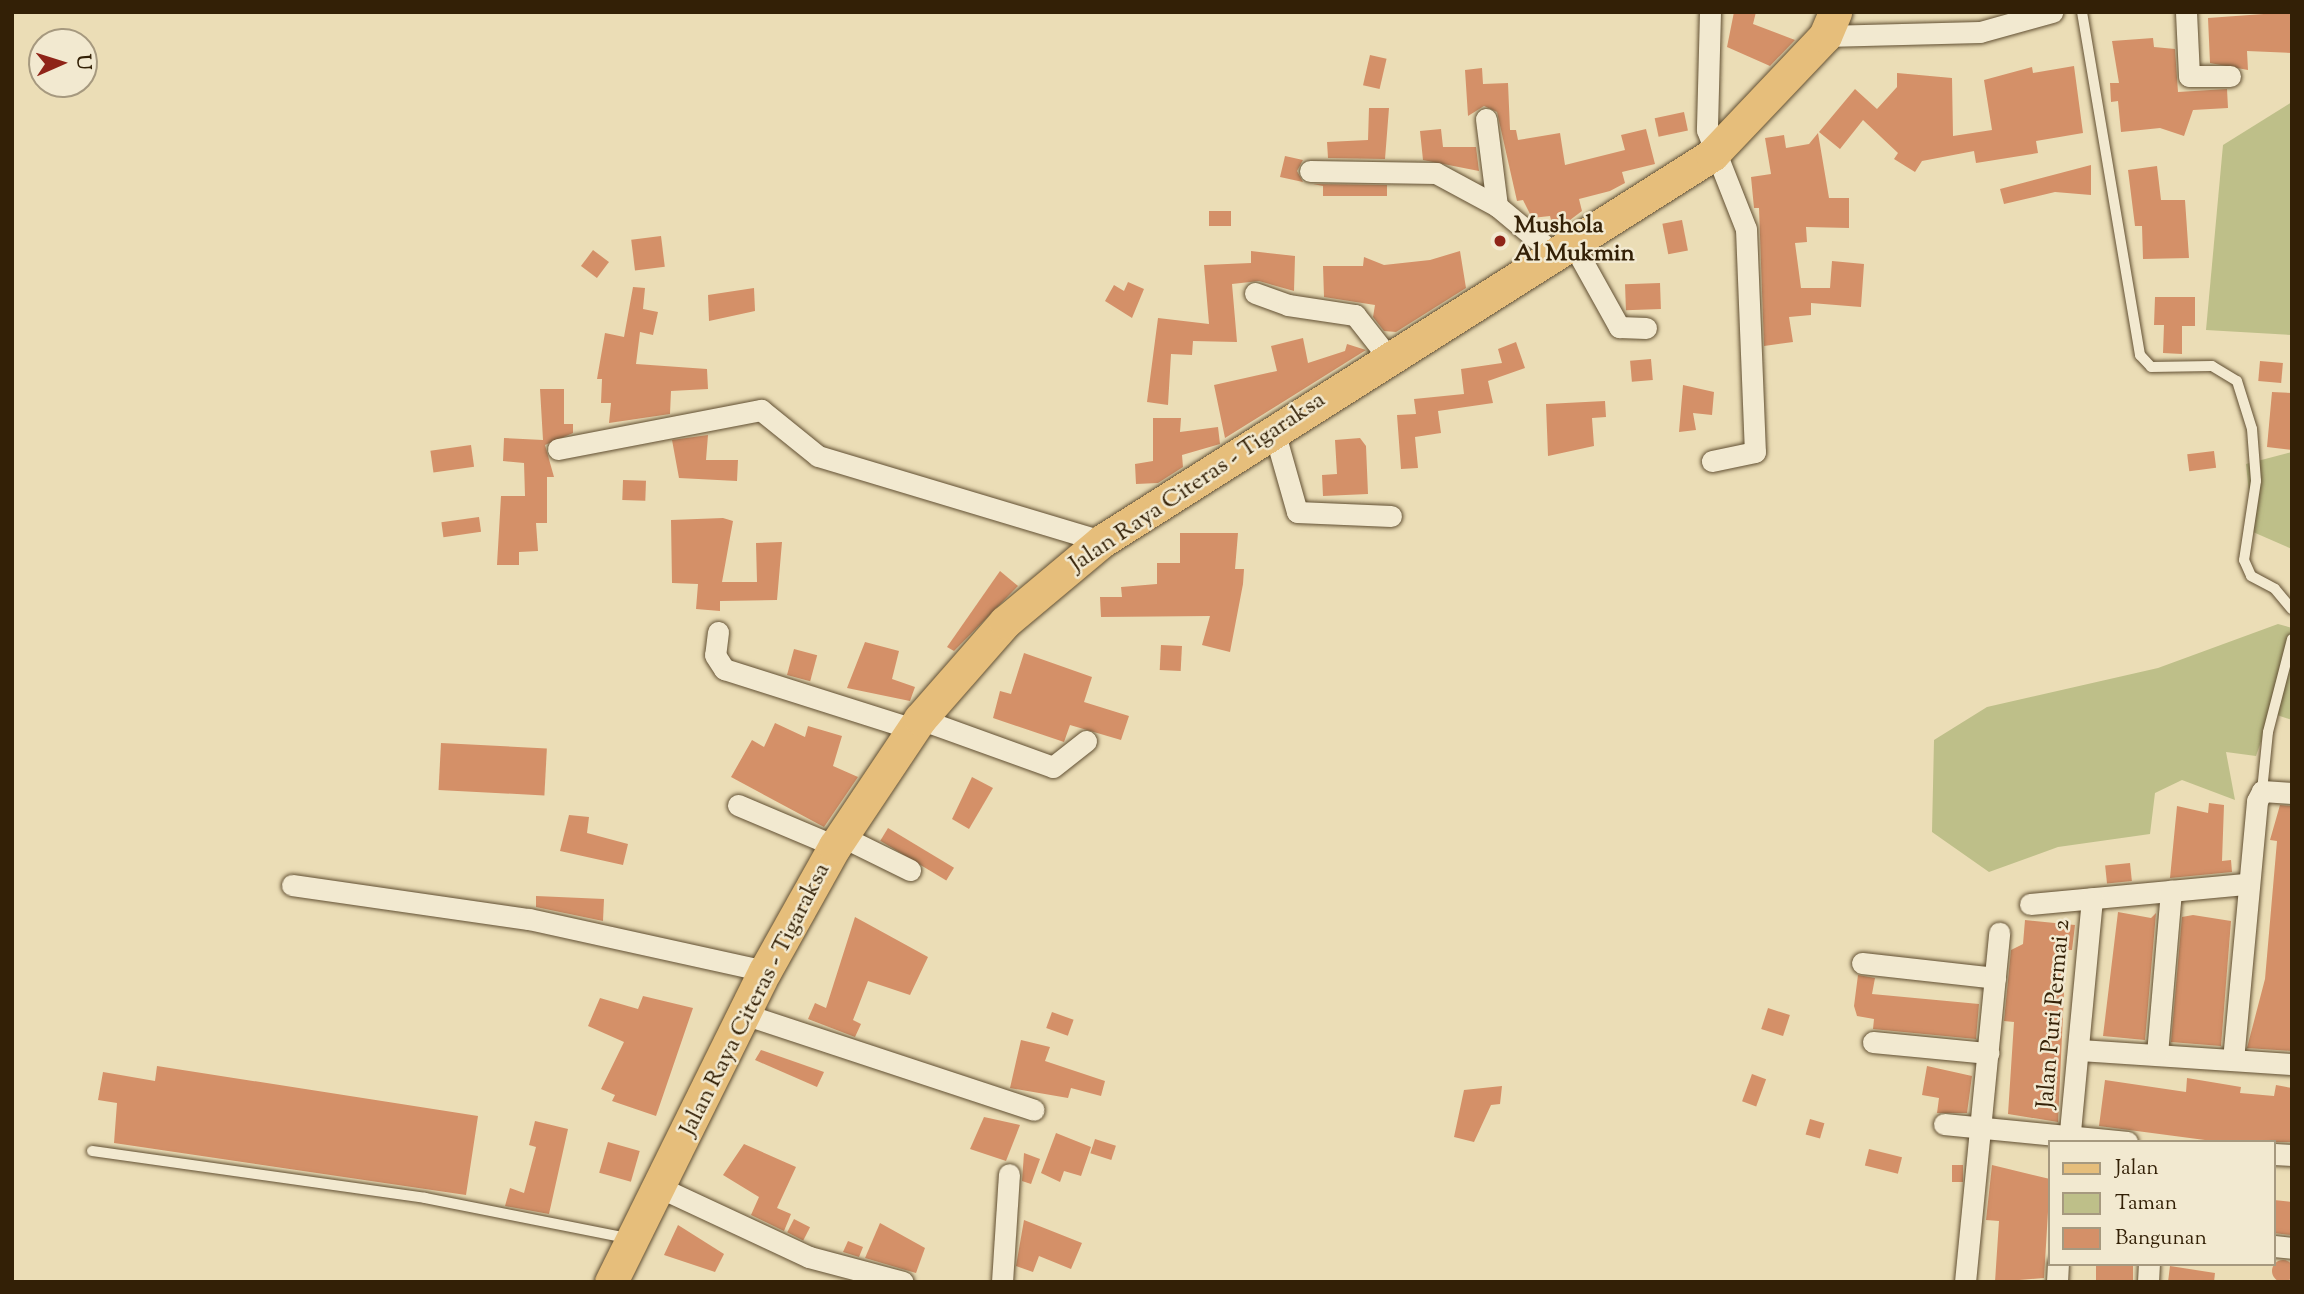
<!DOCTYPE html>
<html>
<head>
<meta charset="utf-8">
<style>
  body { margin:0 }
  #map { position:relative; width:2304px; height:1294px; overflow:hidden; background:#ebddb6; font-family:"Sorts Mill Goudy",serif }
  div>[style] { position:absolute }
  .green>* { inset:0; background:#bebf89 }
  .building>* { inset:0; background:#d49068; transform-origin:0 0 }
  .round { border-radius:50% }
  .roads { filter:drop-shadow(0 0 2px #614f32) drop-shadow(0 0 2px #614f32) }
  .service>* { height:10px; margin:-5px; padding:0 5px; transform-origin:5px; border-radius:5px; background:#f2e9d0 }
  .minor>* { height:21px; margin:-10.5px; padding:0 10.5px; transform-origin:10.5px; border-radius:10.5px; background:#f2e9d0 }
  .primary>* { height:33px; margin:-16.5px; padding:0 16.5px; transform-origin:16.5px; border-radius:16.5px; background:#e6be7b }
  .dots>* { width:19px; height:19px; translate:-50% -50%; box-sizing:border-box; border:4px solid #f2e9d0; border-radius:50% }
  span { translate:-50% -50%; white-space:nowrap; text-align:center; line-height:1.15; -webkit-text-stroke:5px #f2e9d0; paint-order:stroke }
  .poi-label { font-size:24px; color:#332006; font-weight:700 }
  .left { translate:0 -50%; text-align:left }
  .street-label { font-size:24px; color:#332006 }
  .frame { position:absolute; inset:0; border:14px solid #332006; pointer-events:none }
  .legend { position:absolute; left:2048px; top:1140px; width:228px; height:126px; box-sizing:border-box; background:#f2e9d0; border:2px solid #a6997f; margin:0; padding:9px 12px; list-style:none; font-size:21px; color:#332006 }
  .legend li { display:flex; align-items:center; gap:14px; height:35px }
  .legend b { width:35px; border:2px solid #a6997f }
  .north { position:absolute; left:28px; top:28px; width:70px; height:70px; box-sizing:border-box; background:#f2e9d0; border:2px solid #a6997f; border-radius:50%; rotate:87deg; font-size:19px; font-weight:700; line-height:28px; text-align:center; color:#332006 }
  .north::after { content:''; display:block; margin:auto; width:24px; height:32px; background:#8f2418; clip-path:polygon(50% 0,100% 100%,50% 72%,0 100%) }
</style>
</head>
<body>
<div id="map">
  <div class="green">
    <div style="clip-path:polygon(2292px 102px,2292px 335px,2206px 330px,2223px 145px)"></div>
    <div style="clip-path:polygon(2292px 452px,2292px 549px,2253px 532px,2246px 464px)"></div>
    <div style="clip-path:polygon(2278px 624px,2292px 628px,2292px 720px,2271px 713px,2256px 756px,2226px 752px,2235px 800px,2182px 780px,2155px 793px,2150px 834px,2058px 847px,1989px 872px,1932px 832px,1934px 740px,1987px 707px,2158px 668px)"></div>
  </div>
  <div class="building">
    <div style="clip-path:polygon(1734px 12px,1756px 12px,1753px 24px,1795px 40px,1770px 66px,1727px 47px)"></div>
    <div style="clip-path:polygon(2290px 12px,2292px 53px,2247px 51px,2248px 70px,2210px 63px,2208px 18px)"></div>
    <div style="clip-path:polygon(2153px 38px,2154px 47px,2175px 49px,2178px 92px,2227px 89px,2228px 108px,2193px 110px,2184px 136px,2160px 128px,2121px 132px,2118px 101px,2111px 102px,2110px 83px,2119px 83px,2112px 41px)"></div>
    <div style="left:1370px;top:55px;width:17px;height:31px;rotate:13deg"></div>
    <div style="clip-path:polygon(2074px 66px,2083px 133px,2036px 141px,2038px 153px,1976px 163px,1974px 151px,1922px 161px,1915px 172px,1894px 159px,1898px 153px,1863px 120px,1840px 149px,1819px 132px,1855px 89px,1877px 109px,1897px 87px,1897px 73px,1952px 78px,1953px 136px,1992px 130px,1984px 80px,2032px 67px,2033px 73px)"></div>
    <div style="clip-path:polygon(1482px 68px,1483px 84px,1508px 83px,1510px 130px,1516px 130px,1518px 140px,1560px 133px,1565px 165px,1625px 150px,1621px 135px,1646px 129px,1655px 164px,1622px 172px,1625px 183px,1610px 191px,1579px 199px,1582px 211px,1554px 232px,1550px 216px,1532px 218px,1523px 200px,1517px 201px,1497px 112px,1484px 106px,1468px 116px,1465px 70px)"></div>
    <div style="clip-path:polygon(1369px 108px,1389px 108px,1385px 159px,1328px 158px,1327px 142px,1368px 140px)"></div>
    <div style="left:1684px;top:112px;width:19px;height:30px;rotate:78deg"></div>
    <div style="clip-path:polygon(1441px 129px,1443px 147px,1476px 147px,1479px 171px,1423px 160px,1420px 131px)"></div>
    <div style="clip-path:polygon(1818px 133px,1829px 198px,1849px 198px,1849px 228px,1806px 227px,1807px 242px,1795px 243px,1801px 288px,1830px 288px,1832px 261px,1864px 264px,1861px 307px,1811px 303px,1811px 315px,1789px 317px,1793px 342px,1764px 346px,1759px 208px,1754px 208px,1751px 177px,1771px 174px,1765px 138px,1784px 135px,1786px 148px,1809px 144px)"></div>
    <div style="clip-path:polygon(1285px 156px,1303px 160px,1297px 171px,1303px 182px,1280px 177px)"></div>
    <div style="clip-path:polygon(2091px 165px,2091px 195px,2055px 192px,2004px 204px,2000px 189px)"></div>
    <div style="clip-path:polygon(2157px 166px,2161px 200px,2185px 200px,2189px 258px,2143px 259px,2142px 226px,2135px 226px,2128px 170px)"></div>
    <div style="clip-path:polygon(1313px 184px,1387px 185px,1387px 196px,1323px 196px,1323px 186px)"></div>
    <div style="left:1209px;top:211px;width:22px;height:15px"></div>
    <div style="left:1682px;top:220px;width:31px;height:20px;rotate:79deg"></div>
    <div style="left:661px;top:236px;width:31px;height:30px;rotate:83deg"></div>
    <div style="left:593px;top:250px;width:20px;height:20px;rotate:37deg"></div>
    <div style="clip-path:polygon(1251px 251px,1295px 256px,1294px 291px,1259px 281px,1232px 284px,1237px 342px,1193px 341px,1192px 355px,1171px 354px,1168px 405px,1147px 402px,1158px 318px,1209px 324px,1204px 265px,1251px 263px)"></div>
    <div style="clip-path:polygon(1460px 251px,1466px 288px,1396px 332px,1384px 331px,1373px 317px,1375px 305px,1324px 297px,1323px 266px,1363px 266px,1364px 257px,1384px 265px,1430px 260px)"></div>
    <div style="clip-path:polygon(1128px 282px,1144px 289px,1132px 318px,1105px 301px,1114px 285px,1124px 291px)"></div>
    <div style="left:1660px;top:283px;width:26px;height:35px;rotate:88deg"></div>
    <div style="clip-path:polygon(633px 287px,645px 288px,643px 309px,658px 312px,653px 335px,640px 332px,636px 364px,707px 369px,708px 389px,671px 391px,670px 414px,609px 423px,611px 403px,601px 403px,602px 379px,597px 379px,605px 333px,624px 337px)"></div>
    <div style="clip-path:polygon(754px 288px,755px 311px,709px 321px,708px 295px)"></div>
    <div style="clip-path:polygon(2155px 297px,2195px 297px,2195px 326px,2182px 326px,2182px 354px,2163px 353px,2164px 325px,2154px 325px)"></div>
    <div style="clip-path:polygon(1303px 338px,1308px 363px,1345px 351px,1347px 344px,1366px 350px,1225px 438px,1214px 385px,1277px 371px,1271px 346px)"></div>
    <div style="clip-path:polygon(1516px 342px,1525px 368px,1488px 381px,1493px 403px,1438px 411px,1441px 433px,1415px 437px,1418px 468px,1401px 469px,1397px 415px,1416px 414px,1414px 399px,1464px 394px,1461px 369px,1502px 363px,1498px 349px)"></div>
    <div style="left:1651px;top:359px;width:21px;height:21px;rotate:85deg"></div>
    <div style="left:2260px;top:361px;width:23px;height:20px;rotate:5deg"></div>
    <div style="clip-path:polygon(1683px 385px,1714px 392px,1712px 415px,1693px 413px,1696px 430px,1679px 432px)"></div>
    <div style="clip-path:polygon(540px 389px,564px 389px,564px 424px,573px 424px,573px 433px,545px 445px,554px 477px,547px 477px,547px 523px,536px 523px,538px 551px,519px 552px,519px 565px,497px 565px,501px 496px,525px 496px,524px 463px,503px 461px,504px 438px,543px 440px)"></div>
    <div style="clip-path:polygon(2272px 392px,2292px 393px,2292px 450px,2267px 447px)"></div>
    <div style="clip-path:polygon(1605px 401px,1606px 417px,1592px 418px,1594px 446px,1548px 456px,1546px 404px)"></div>
    <div style="clip-path:polygon(1153px 418px,1181px 418px,1180px 432px,1218px 427px,1220px 444px,1182px 455px,1183px 467px,1158px 483px,1136px 484px,1135px 464px,1153px 461px)"></div>
    <div style="clip-path:polygon(708px 435px,706px 460px,738px 460px,737px 481px,679px 478px,672px 440px)"></div>
    <div style="clip-path:polygon(1360px 438px,1366px 446px,1368px 494px,1323px 496px,1322px 475px,1337px 474px,1335px 440px)"></div>
    <div style="left:471px;top:445px;width:22px;height:41px;rotate:82deg"></div>
    <div style="left:2214px;top:451px;width:17px;height:27px;rotate:83deg"></div>
    <div style="left:623px;top:480px;width:23px;height:20px;rotate:2deg"></div>
    <div style="left:479px;top:517px;width:15px;height:38px;rotate:82deg"></div>
    <div style="clip-path:polygon(723px 518px,733px 521px,722px 582px,757px 582px,756px 543px,782px 542px,777px 600px,720px 601px,720px 611px,696px 609px,698px 584px,672px 583px,671px 520px)"></div>
    <div style="clip-path:polygon(1180px 533px,1238px 533px,1235px 569px,1244px 569px,1243px 584px,1230px 652px,1202px 645px,1210px 616px,1101px 617px,1100px 597px,1122px 597px,1121px 587px,1157px 584px,1157px 563px,1180px 563px)"></div>
    <div style="clip-path:polygon(1000px 571px,1018px 586px,954px 651px,947px 647px)"></div>
    <div style="clip-path:polygon(865px 642px,899px 651px,892px 679px,915px 687px,910px 701px,847px 688px)"></div>
    <div style="left:1161px;top:645px;width:21px;height:25px;rotate:3deg"></div>
    <div style="left:794px;top:649px;width:24px;height:27px;rotate:15deg"></div>
    <div style="clip-path:polygon(1024px 653px,1092px 677px,1084px 702px,1129px 716px,1121px 740px,1070px 725px,1064px 742px,993px 718px,1000px 691px,1011px 694px)"></div>
    <div style="clip-path:polygon(775px 723px,805px 737px,808px 726px,842px 736px,833px 766px,858px 777px,824px 827px,731px 777px,752px 740px,764px 747px)"></div>
    <div style="left:441px;top:743px;width:106px;height:47px;rotate:3deg"></div>
    <div style="clip-path:polygon(972px 777px,993px 788px,969px 829px,952px 819px)"></div>
    <div style="clip-path:polygon(2209px 803px,2224px 805px,2222px 861px,2231px 860px,2232px 872px,2170px 878px,2177px 806px,2208px 813px)"></div>
    <div style="clip-path:polygon(2280px 805px,2292px 806px,2292px 1051px,2247px 1048px,2265px 979px,2277px 841px,2270px 840px)"></div>
    <div style="clip-path:polygon(569px 815px,589px 817px,587px 833px,628px 844px,623px 865px,560px 851px)"></div>
    <div style="left:888px;top:828px;width:77px;height:15px;rotate:31deg"></div>
    <div style="left:2130px;top:863px;width:18px;height:25px;rotate:84deg"></div>
    <div style="clip-path:polygon(536px 896px,604px 899px,603px 921px,536px 907px)"></div>
    <div style="clip-path:polygon(2118px 912px,2151px 918px,2156px 913px,2145px 1040px,2103px 1036px)"></div>
    <div style="clip-path:polygon(2193px 915px,2231px 921px,2221px 1046px,2171px 1042px,2182px 917px)"></div>
    <div style="clip-path:polygon(855px 917px,928px 957px,910px 995px,868px 981px,853px 1020px,861px 1024px,855px 1037px,808px 1019px,815px 1003px,826px 1008px)"></div>
    <div style="clip-path:polygon(2025px 920px,2075px 925px,2072px 950px,2066px 950px,2058px 1122px,2008px 1114px,2014px 1022px,2004px 1021px,2011px 950px,2023px 944px)"></div>
    <div style="clip-path:polygon(1858px 975px,1875px 978px,1872px 994px,1979px 1004px,1976px 1039px,1873px 1029px,1874px 1019px,1857px 1016px,1854px 1006px)"></div>
    <div style="clip-path:polygon(643px 996px,693px 1008px,656px 1116px,612px 1101px,615px 1095px,601px 1089px,624px 1042px,588px 1026px,600px 998px,638px 1009px)"></div>
    <div style="left:1768px;top:1008px;width:23px;height:22px;rotate:18deg"></div>
    <div style="left:1052px;top:1012px;width:23px;height:17px;rotate:20deg"></div>
    <div style="clip-path:polygon(1021px 1040px,1050px 1047px,1045px 1061px,1105px 1081px,1101px 1096px,1071px 1088px,1068px 1098px,1010px 1088px)"></div>
    <div style="clip-path:polygon(761px 1050px,824px 1072px,817px 1087px,755px 1060px)"></div>
    <div style="clip-path:polygon(157px 1066px,478px 1116px,466px 1195px,114px 1143px,117px 1103px,98px 1100px,103px 1072px,155px 1081px)"></div>
    <div style="clip-path:polygon(1927px 1066px,1972px 1076px,1967px 1113px,1937px 1113px,1939px 1098px,1922px 1095px)"></div>
    <div style="left:1752px;top:1074px;width:15px;height:29px;rotate:20deg"></div>
    <div style="clip-path:polygon(2187px 1078px,2241px 1087px,2240px 1093px,2274px 1096px,2276px 1085px,2292px 1088px,2292px 1142px,2220px 1142px,2099px 1126px,2105px 1080px,2186px 1092px)"></div>
    <div style="clip-path:polygon(1502px 1086px,1500px 1104px,1491px 1105px,1474px 1142px,1454px 1137px,1464px 1090px)"></div>
    <div style="clip-path:polygon(984px 1117px,1020px 1125px,1006px 1161px,970px 1149px)"></div>
    <div style="left:1810px;top:1119px;width:15px;height:16px;rotate:16deg"></div>
    <div style="clip-path:polygon(535px 1121px,568px 1129px,549px 1214px,505px 1206px,510px 1188px,524px 1193px,536px 1147px,529px 1145px)"></div>
    <div style="clip-path:polygon(1056px 1133px,1091px 1147px,1081px 1176px,1064px 1171px,1060px 1182px,1041px 1173px)"></div>
    <div style="left:1095px;top:1139px;width:22px;height:15px;rotate:18deg"></div>
    <div style="left:608px;top:1142px;width:33px;height:32px;rotate:16deg"></div>
    <div style="clip-path:polygon(744px 1144px,796px 1167px,777px 1208px,791px 1214px,784px 1231px,751px 1215px,759px 1197px,723px 1175px)"></div>
    <div style="left:1869px;top:1149px;width:34px;height:17px;rotate:14deg"></div>
    <div style="clip-path:polygon(1024px 1153px,1040px 1159px,1031px 1184px,1022px 1181px)"></div>
    <div style="left:1952px;top:1165px;width:11px;height:17px"></div>
    <div style="clip-path:polygon(1992px 1165px,2050px 1179px,2044px 1278px,1995px 1282px,1999px 1221px,1986px 1220px)"></div>
    <div style="clip-path:polygon(2274px 1200px,2292px 1202px,2291px 1235px,2274px 1233px)"></div>
    <div style="left:794px;top:1219px;width:18px;height:15px;rotate:27deg"></div>
    <div style="clip-path:polygon(1024px 1220px,1082px 1243px,1071px 1269px,1039px 1256px,1033px 1272px,1016px 1266px)"></div>
    <div style="clip-path:polygon(880px 1223px,925px 1248px,916px 1273px,865px 1258px)"></div>
    <div style="clip-path:polygon(678px 1225px,724px 1254px,715px 1272px,664px 1255px)"></div>
    <div style="clip-path:polygon(848px 1241px,863px 1247px,859px 1257px,843px 1252px)"></div>
    <div class="round" style="left:2272px;top:1260px;width:22px;height:22px"></div>
    <div style="left:2096px;top:1264px;width:37px;height:18px"></div>
    <div style="clip-path:polygon(2170px 1266px,2215px 1273px,2214px 1282px,2168px 1282px)"></div>
  </div>
  <div class="roads">
    <div class="service">
      <div style="left:2082px;top:12px;width:348px;rotate:80.4deg"></div>
      <div style="left:2140px;top:355px;width:16px;rotate:47deg"></div>
      <div style="left:2151px;top:367px;width:61px;rotate:-0.9deg"></div>
      <div style="left:2212px;top:366px;width:29px;rotate:31deg"></div>
      <div style="left:2237px;top:381px;width:50px;rotate:72.6deg"></div>
      <div style="left:2252px;top:429px;width:52px;rotate:85.6deg"></div>
      <div style="left:2256px;top:481px;width:80px;rotate:98.6deg"></div>
      <div style="left:2244px;top:560px;width:17px;rotate:66deg"></div>
      <div style="left:2251px;top:576px;width:27px;rotate:28deg"></div>
      <div style="left:2275px;top:589px;width:26px;rotate:50deg"></div>
      <div style="left:2262px;top:791px;width:59px;rotate:-84.2deg"></div>
      <div style="left:2268px;top:732px;width:96px;rotate:-75.5deg"></div>
      <div style="left:92px;top:1151px;width:336px;rotate:8deg"></div>
      <div style="left:425px;top:1198px;width:206px;rotate:11.2deg"></div>
    </div>
    <div class="minor">
      <div style="left:1710px;top:12px;width:118px;rotate:91.5deg"></div>
      <div style="left:1707px;top:130px;width:106px;rotate:68.5deg"></div>
      <div style="left:1746px;top:229px;width:223px;rotate:87.7deg"></div>
      <div style="left:1755px;top:452px;width:44px;rotate:168.2deg"></div>
      <div style="left:2186px;top:12px;width:64px;rotate:87.3deg"></div>
      <div style="left:2189px;top:76px;width:41px"></div>
      <div style="left:1825px;top:36px;width:155px;rotate:-1.5deg"></div>
      <div style="left:1980px;top:32px;width:75px;rotate:-15.5deg"></div>
      <div style="left:1486px;top:119px;width:88px;rotate:82.8deg"></div>
      <div style="left:1497px;top:206px;width:78px;rotate:39.8deg"></div>
      <div style="left:1310px;top:171px;width:126px;rotate:0.9deg"></div>
      <div style="left:1436px;top:173px;width:69px;rotate:28.4deg"></div>
      <div style="left:1574px;top:246px;width:93px;rotate:60.9deg"></div>
      <div style="left:1619px;top:327px;width:27px;rotate:2deg"></div>
      <div style="left:1255px;top:293px;width:35px;rotate:20deg"></div>
      <div style="left:1288px;top:305px;width:68px;rotate:8.5deg"></div>
      <div style="left:1355px;top:315px;width:53px;rotate:51.8deg"></div>
      <div style="left:1274px;top:431px;width:84px;rotate:74.1deg"></div>
      <div style="left:1297px;top:512px;width:94px;rotate:2.4deg"></div>
      <div style="left:558px;top:449px;width:207px;rotate:-10.9deg"></div>
      <div style="left:761px;top:410px;width:73px;rotate:38.9deg"></div>
      <div style="left:818px;top:456px;width:296px;rotate:16.7deg"></div>
      <div style="left:718px;top:632px;width:23px;rotate:97deg"></div>
      <div style="left:715px;top:655px;width:17px;rotate:57deg"></div>
      <div style="left:724px;top:669px;width:198px;rotate:17.6deg"></div>
      <div style="left:920px;top:719px;width:141px;rotate:19.8deg"></div>
      <div style="left:1053px;top:767px;width:42px;rotate:-38.2deg"></div>
      <div style="left:738px;top:805px;width:105px;rotate:22.9deg"></div>
      <div style="left:841px;top:836px;width:77px;rotate:26.2deg"></div>
      <div style="left:292px;top:885px;width:239px;rotate:8.2deg"></div>
      <div style="left:529px;top:919px;width:242px;rotate:12.4deg"></div>
      <div style="left:2030px;top:904px;width:216px;rotate:-5.3deg"></div>
      <div style="left:1862px;top:963px;width:134px;rotate:6.4deg"></div>
      <div style="left:744px;top:1014px;width:305px;rotate:18.3deg"></div>
      <div style="left:1873px;top:1042px;width:116px;rotate:5.5deg"></div>
      <div style="left:2079px;top:1050px;width:213px;rotate:3.8deg"></div>
      <div style="left:2157px;top:1054px;width:164px;rotate:-85.1deg"></div>
      <div style="left:2233px;top:1060px;width:260px;rotate:-84.7deg"></div>
      <div style="left:2257px;top:801px;width:11px;rotate:-63deg"></div>
      <div style="left:2262px;top:791px;width:30px;rotate:4deg"></div>
      <div style="left:1944px;top:1124px;width:184px;rotate:5.6deg"></div>
      <div style="left:2069px;top:1142px;width:245px;rotate:-84.6deg"></div>
      <div style="left:2274px;top:1154px;width:18px;rotate:3deg"></div>
      <div style="left:661px;top:1188px;width:163px;rotate:25deg"></div>
      <div style="left:809px;top:1257px;width:97px;rotate:14.9deg"></div>
      <div style="left:2274px;top:1246px;width:18px;rotate:6deg"></div>
      <div style="left:1002px;top:1282px;width:108px;rotate:-86.3deg"></div>
      <div style="left:1965px;top:1282px;width:351px;rotate:-84.4deg"></div>
      <div style="left:2057px;top:1282px;width:18px;rotate:-87deg"></div>
      <div style="left:2148px;top:1282px;width:18px;rotate:-87deg"></div>
    </div>
    <div class="primary">
      <div style="left:611px;top:1282px;width:347px;rotate:-63.7deg"></div>
      <div style="left:765px;top:971px;width:143px;rotate:-60.8deg"></div>
      <div style="left:835px;top:846px;width:153px;rotate:-56.2deg"></div>
      <div style="left:920px;top:719px;width:129px;rotate:-48.8deg"></div>
      <div style="left:1005px;top:622px;width:126px;rotate:-39.9deg"></div>
      <div style="left:1102px;top:541px;width:722px;rotate:-32.33deg"></div>
      <div style="left:1712px;top:155px;width:164px;rotate:-46.5deg"></div>
      <div style="left:1825px;top:36px;width:26px;rotate:-67deg"></div>
    </div>
  </div>
  <div class="dots">
    <div style="left:1500px;top:241px;background:#8f2418"></div>
  </div>
  <div class="poi-label">
    <span class="left" style="left:1514px;top:241px">Mushola<br>Al Mukmin</span>
  </div>
  <div class="street-label">
    <span style="left:1198px;top:483px;rotate:-34deg">Jalan Raya Citeras - Tigaraksa</span>
    <span style="left:756px;top:1000px;rotate:-63deg">Jalan Raya Citeras - Tigaraksa</span>
    <span style="left:2055px;top:1014px;rotate:-85deg">Jalan Puri Permai 2</span>
  </div>
  <div class="frame"></div>
  <ul class="legend">
  <li><b style="height:9px;background:#e6be7b"></b>Jalan</li>
  <li><b style="height:19px;background:#bebf89"></b>Taman</li>
  <li><b style="height:19px;background:#d49068"></b>Bangunan</li>
  </ul>
  <div class="north">U</div>
</div>
</body>
</html>
